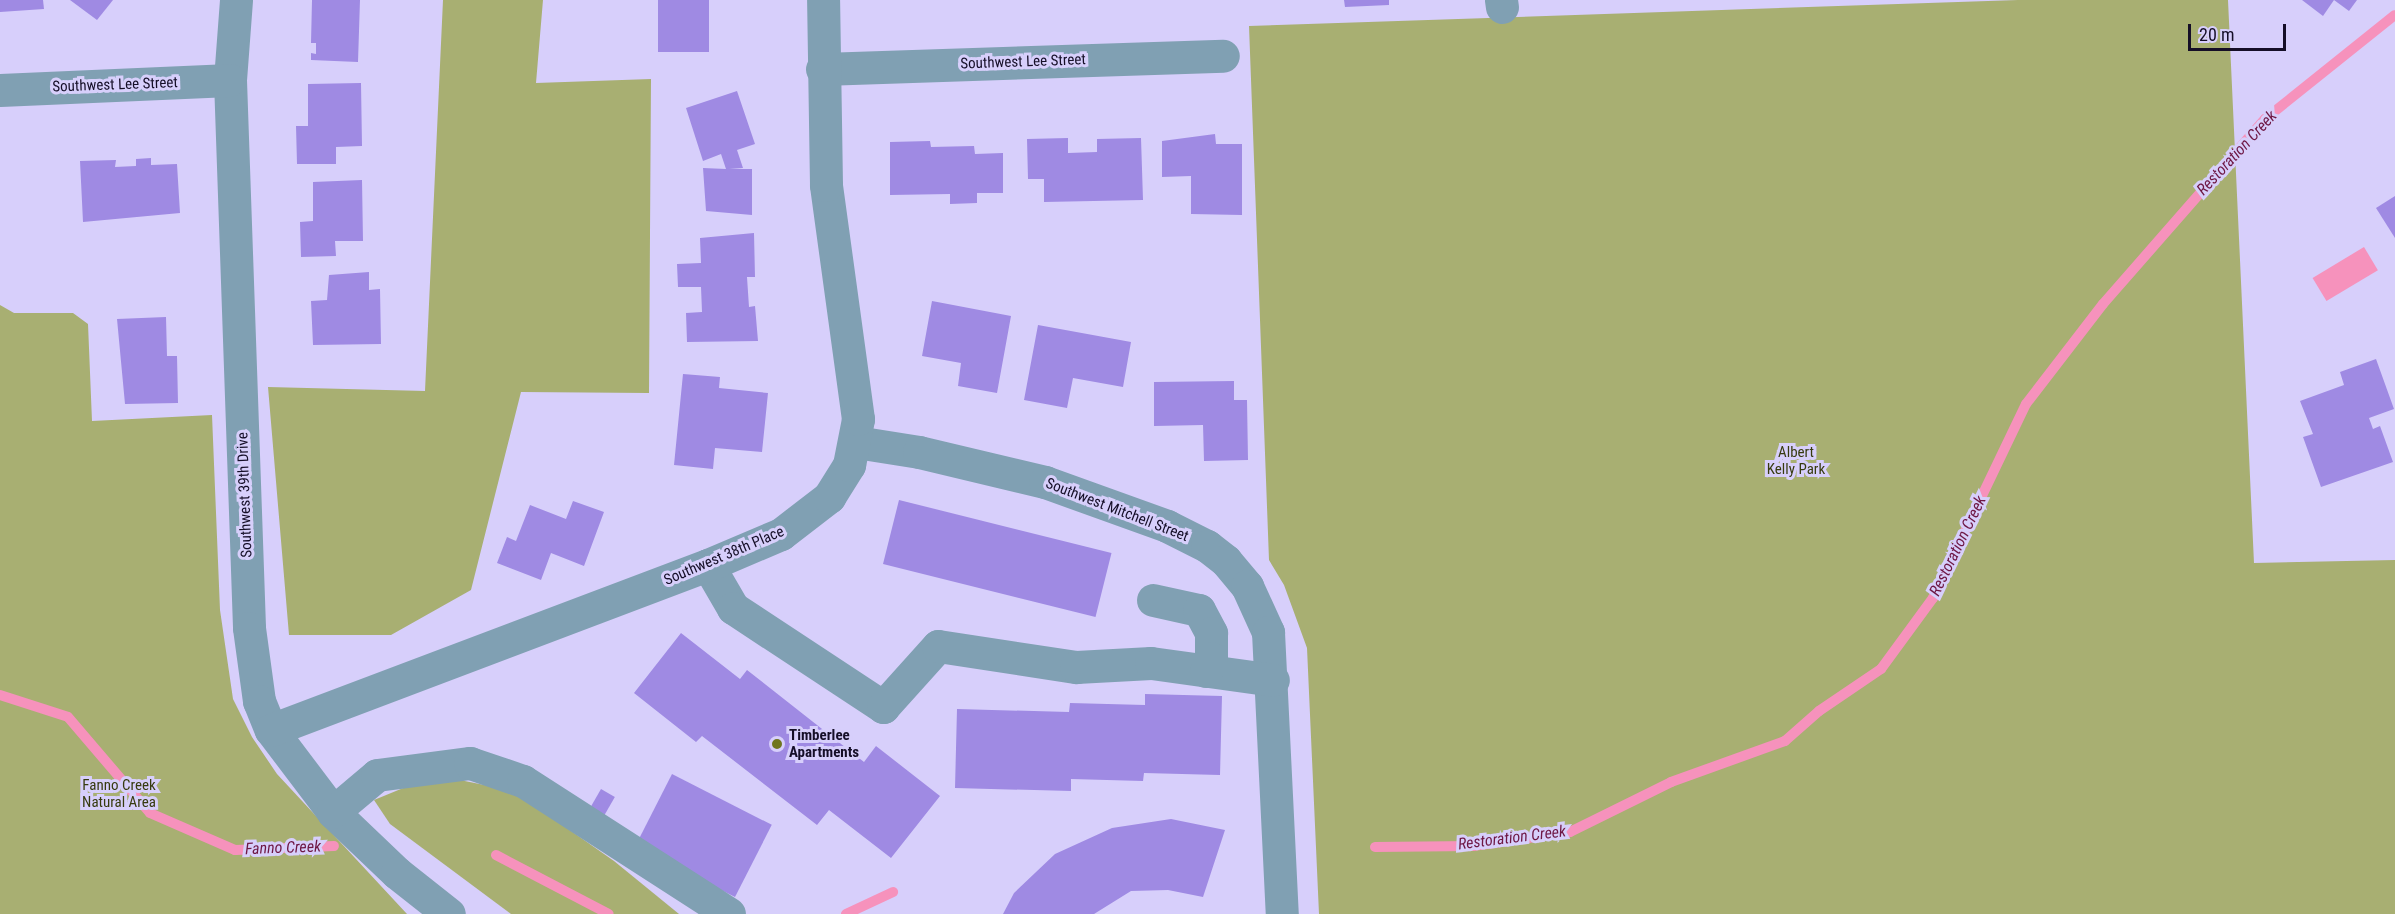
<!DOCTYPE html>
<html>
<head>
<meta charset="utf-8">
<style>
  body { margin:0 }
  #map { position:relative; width:2395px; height:914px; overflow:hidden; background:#d7cffb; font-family:"Roboto Condensed",sans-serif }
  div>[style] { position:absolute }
  .green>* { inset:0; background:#a8af72 }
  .water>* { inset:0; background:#f692bc; transform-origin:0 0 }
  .stream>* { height:10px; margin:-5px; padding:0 5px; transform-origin:5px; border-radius:5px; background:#f692bc }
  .building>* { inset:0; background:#9f8ae3; transform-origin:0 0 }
  .minor>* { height:33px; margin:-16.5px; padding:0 16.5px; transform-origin:16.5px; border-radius:16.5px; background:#80a0b3 }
  .dots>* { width:16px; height:16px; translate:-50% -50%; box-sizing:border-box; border:3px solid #d7cffb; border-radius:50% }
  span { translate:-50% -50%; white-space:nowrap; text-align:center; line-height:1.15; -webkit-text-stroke:6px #d7cffb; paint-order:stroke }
  .street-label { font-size:15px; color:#150e27 }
  .park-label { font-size:15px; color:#373b0f }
  .poi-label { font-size:15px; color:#150e27; font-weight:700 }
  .left { translate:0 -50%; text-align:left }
  .water-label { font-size:16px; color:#6e1744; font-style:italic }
  .scale { position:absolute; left:2188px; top:24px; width:98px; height:27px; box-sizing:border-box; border:3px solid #150e27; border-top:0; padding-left:8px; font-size:18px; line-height:21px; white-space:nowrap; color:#150e27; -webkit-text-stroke:4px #d7cffb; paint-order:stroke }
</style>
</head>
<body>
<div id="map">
  <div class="green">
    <div style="clip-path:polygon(443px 0,543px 0,536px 83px,651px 79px,649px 393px,521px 392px,471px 590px,391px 635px,289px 635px,268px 387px,425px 391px)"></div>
    <div style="clip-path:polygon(2018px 0,2228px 0,2254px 563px,2395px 560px,2395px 914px,1319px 914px,1307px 648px,1284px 585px,1269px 560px,1249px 26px)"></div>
    <div style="clip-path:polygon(0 305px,14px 313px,73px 313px,88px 324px,92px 421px,212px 415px,220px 610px,233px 699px,252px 737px,277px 774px,407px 914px,0 914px)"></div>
    <div style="clip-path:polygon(455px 779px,514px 791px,614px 861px,679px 914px,511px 914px,390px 824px,374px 800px,413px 784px)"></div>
  </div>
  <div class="water">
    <div style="left:2364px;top:247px;width:27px;height:60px;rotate:59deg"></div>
  </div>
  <div class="stream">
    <div style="left:0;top:695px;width:71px;rotate:17.9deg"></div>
    <div style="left:68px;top:717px;width:126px;rotate:49.5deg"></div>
    <div style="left:150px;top:813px;width:93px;rotate:23.5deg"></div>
    <div style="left:235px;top:850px;width:99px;rotate:-2.3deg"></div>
    <div style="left:1375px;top:847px;width:98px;rotate:-0.6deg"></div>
    <div style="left:1473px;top:846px;width:98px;rotate:-8.2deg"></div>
    <div style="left:1570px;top:832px;width:113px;rotate:-26.3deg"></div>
    <div style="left:1671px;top:782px;width:121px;rotate:-19.8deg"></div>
    <div style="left:1785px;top:741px;width:45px;rotate:-41.4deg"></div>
    <div style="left:1819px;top:711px;width:75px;rotate:-34.1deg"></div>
    <div style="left:1881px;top:669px;width:88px;rotate:-53.8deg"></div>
    <div style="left:1933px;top:598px;width:215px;rotate:-64.4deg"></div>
    <div style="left:2026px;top:404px;width:126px;rotate:-52.4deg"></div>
    <div style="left:2103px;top:304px;width:246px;rotate:-48.8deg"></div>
    <div style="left:2265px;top:119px;width:166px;rotate:-38.7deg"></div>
    <div style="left:496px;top:855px;width:127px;rotate:27.6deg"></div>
    <div style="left:846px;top:914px;width:52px;rotate:-25.1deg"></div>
  </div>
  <div class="building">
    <div style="clip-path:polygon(0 0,43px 0,44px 9px,0 12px)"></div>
    <div style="clip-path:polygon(70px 0,113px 0,97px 20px)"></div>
    <div style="clip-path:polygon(312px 0,360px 0,358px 62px,311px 60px,311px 53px,316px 54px,316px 43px,311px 43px)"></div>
    <div style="left:658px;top:0;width:51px;height:52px"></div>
    <div style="clip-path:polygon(1344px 0,1389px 0,1389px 5px,1345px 7px)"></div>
    <div style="clip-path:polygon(2302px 0,2334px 0,2323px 16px)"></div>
    <div style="clip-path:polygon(2334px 0,2357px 0,2349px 11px)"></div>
    <div style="clip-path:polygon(361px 83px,362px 146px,336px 147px,336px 164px,297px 164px,296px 126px,308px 126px,308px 84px)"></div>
    <div style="clip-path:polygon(737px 91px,755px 144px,737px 150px,743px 168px,729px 169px,752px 169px,752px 215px,706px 211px,703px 168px,726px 169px,721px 154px,703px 161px,686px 108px)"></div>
    <div style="clip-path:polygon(1215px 134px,1216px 144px,1242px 144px,1242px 215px,1191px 214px,1191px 176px,1162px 177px,1162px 141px)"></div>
    <div style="clip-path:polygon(1068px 138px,1068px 153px,1097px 152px,1097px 139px,1141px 138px,1143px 200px,1044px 202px,1044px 179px,1028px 179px,1027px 139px)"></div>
    <div style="clip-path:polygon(930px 141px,931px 147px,974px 146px,975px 154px,1003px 153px,1003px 193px,977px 193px,977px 203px,950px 204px,950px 194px,890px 195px,890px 142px)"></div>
    <div style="clip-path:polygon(151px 158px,151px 165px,177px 164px,180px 213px,83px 222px,80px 161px,116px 160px,115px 167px,136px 166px,136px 159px)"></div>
    <div style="clip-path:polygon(362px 180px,363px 241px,335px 241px,336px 256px,301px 257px,300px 222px,313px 221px,313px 182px)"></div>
    <div style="clip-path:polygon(2395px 196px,2395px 238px,2376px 208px)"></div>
    <div style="clip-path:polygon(754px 233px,755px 277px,747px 277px,749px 307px,755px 306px,758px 341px,687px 342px,686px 313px,702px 312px,701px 287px,678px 287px,677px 264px,701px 263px,700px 238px)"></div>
    <div style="clip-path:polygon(369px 272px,369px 290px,380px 289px,381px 344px,313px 345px,311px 301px,327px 300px,329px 275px)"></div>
    <div style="clip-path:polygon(932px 301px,1011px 316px,997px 393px,958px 386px,961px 363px,922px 356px)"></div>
    <div style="clip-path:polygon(166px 317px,167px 356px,177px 356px,178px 403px,125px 404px,117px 319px)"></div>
    <div style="clip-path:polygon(1038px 325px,1131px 342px,1123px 387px,1073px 378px,1067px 408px,1024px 400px)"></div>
    <div style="clip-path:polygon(2376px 359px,2394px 409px,2369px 418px,2373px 429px,2380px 426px,2393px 462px,2321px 487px,2303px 437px,2313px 434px,2300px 401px,2344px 385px,2340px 372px)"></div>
    <div style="clip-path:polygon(683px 374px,720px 377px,719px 388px,768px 393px,762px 452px,715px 448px,713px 469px,674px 465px)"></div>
    <div style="clip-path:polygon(1234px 381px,1234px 400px,1247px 400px,1248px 460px,1204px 461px,1203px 425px,1154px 426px,1154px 382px)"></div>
    <div style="left:899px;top:500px;width:219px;height:66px;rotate:14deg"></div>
    <div style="clip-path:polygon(573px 501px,604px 512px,584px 566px,551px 553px,541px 580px,497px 563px,507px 537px,516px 541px,530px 505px,566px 519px)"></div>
    <div style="clip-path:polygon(681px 633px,740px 679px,747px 670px,864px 762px,876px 746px,940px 796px,891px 858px,829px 810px,817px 825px,702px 736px,696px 742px,634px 693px)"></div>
    <div style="clip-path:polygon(1145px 694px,1222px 696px,1220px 775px,1144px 773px,1143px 781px,1071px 779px,1071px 791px,955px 788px,957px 709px,1069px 712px,1070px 703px,1145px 705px)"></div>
    <div style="left:672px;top:774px;width:112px;height:81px;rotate:27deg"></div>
    <div style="left:601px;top:789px;width:16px;height:23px;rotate:30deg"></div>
    <div style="clip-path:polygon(1171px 819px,1225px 830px,1203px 897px,1168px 890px,1131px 891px,1094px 914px,1003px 914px,1014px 893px,1055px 854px,1112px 828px)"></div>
  </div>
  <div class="minor">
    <div style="left:236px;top:0;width:80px;rotate:94.3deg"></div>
    <div style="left:230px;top:80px;width:548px;rotate:88.01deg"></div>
    <div style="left:249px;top:628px;width:74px;rotate:82.2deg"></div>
    <div style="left:259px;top:701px;width:31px;rotate:68deg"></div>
    <div style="left:271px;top:730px;width:103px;rotate:52.9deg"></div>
    <div style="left:333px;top:812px;width:88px;rotate:43.6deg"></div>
    <div style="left:397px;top:873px;width:66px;rotate:38.3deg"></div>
    <div style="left:1501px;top:0;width:7px;rotate:82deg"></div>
    <div style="left:822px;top:69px;width:401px;rotate:-1.9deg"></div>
    <div style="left:0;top:90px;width:230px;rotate:-2.5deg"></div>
    <div style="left:856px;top:442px;width:64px;rotate:9deg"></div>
    <div style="left:919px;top:452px;width:130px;rotate:13.4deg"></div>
    <div style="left:1045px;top:482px;width:130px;rotate:19.8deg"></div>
    <div style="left:1167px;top:526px;width:45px;rotate:26.6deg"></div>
    <div style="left:1207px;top:546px;width:24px;rotate:38deg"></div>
    <div style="left:1226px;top:561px;width:33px;rotate:50deg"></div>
    <div style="left:1247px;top:586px;width:51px;rotate:65.5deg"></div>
    <div style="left:1268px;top:632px;width:282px;rotate:87.2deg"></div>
    <div style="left:708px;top:565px;width:50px;rotate:59.8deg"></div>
    <div style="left:733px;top:608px;width:180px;rotate:33.4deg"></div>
    <div style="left:883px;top:707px;width:82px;rotate:-48deg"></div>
    <div style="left:938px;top:646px;width:140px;rotate:8.7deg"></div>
    <div style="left:1076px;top:667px;width:75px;rotate:-3.1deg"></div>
    <div style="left:1151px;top:663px;width:123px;rotate:7.9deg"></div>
    <div style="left:1153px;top:600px;width:47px;rotate:12.3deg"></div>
    <div style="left:1199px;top:610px;width:26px;rotate:62deg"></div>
    <div style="left:1211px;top:633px;width:25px;rotate:90deg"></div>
    <div style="left:1211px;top:658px;width:14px;rotate:111deg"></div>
    <div style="left:271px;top:730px;width:467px;rotate:-20.7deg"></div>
    <div style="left:708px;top:565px;width:79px;rotate:-23deg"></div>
    <div style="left:781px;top:534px;width:61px;rotate:-37.6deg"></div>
    <div style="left:829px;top:497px;width:38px;rotate:-58deg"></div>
    <div style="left:849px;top:465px;width:47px;rotate:-78.9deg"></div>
    <div style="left:858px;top:419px;width:236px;rotate:-97.8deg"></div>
    <div style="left:826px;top:185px;width:185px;rotate:-90.9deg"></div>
    <div style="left:333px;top:812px;width:57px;rotate:-40.1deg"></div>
    <div style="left:377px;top:775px;width:94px;rotate:-7.4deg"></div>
    <div style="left:470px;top:763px;width:56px;rotate:18.8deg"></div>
    <div style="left:523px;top:781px;width:245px;rotate:32.8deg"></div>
  </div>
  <div class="dots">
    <div style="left:777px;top:744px;background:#6f761e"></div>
  </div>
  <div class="street-label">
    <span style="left:1023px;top:62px;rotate:-2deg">Southwest Lee Street</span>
    <span style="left:115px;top:85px;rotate:-2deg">Southwest Lee Street</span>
    <span style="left:245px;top:495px;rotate:-92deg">Southwest 39th Drive</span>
    <span style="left:1117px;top:510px;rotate:21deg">Southwest Mitchell Street</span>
    <span style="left:724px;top:556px;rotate:-23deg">Southwest 38th Place</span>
  </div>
  <div class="park-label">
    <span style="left:1796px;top:461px">Albert<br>Kelly Park</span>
    <span style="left:119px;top:794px">Fanno Creek<br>Natural Area</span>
  </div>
  <div class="poi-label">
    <span class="left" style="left:789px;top:744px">Timberlee<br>Apartments</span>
  </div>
  <div class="water-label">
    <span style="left:2237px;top:153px;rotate:-47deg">Restoration Creek</span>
    <span style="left:1958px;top:546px;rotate:-64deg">Restoration Creek</span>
    <span style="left:1512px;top:838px;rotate:-7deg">Restoration Creek</span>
    <span style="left:283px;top:848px;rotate:-2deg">Fanno Creek</span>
  </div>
  <div class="scale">20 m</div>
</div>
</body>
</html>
